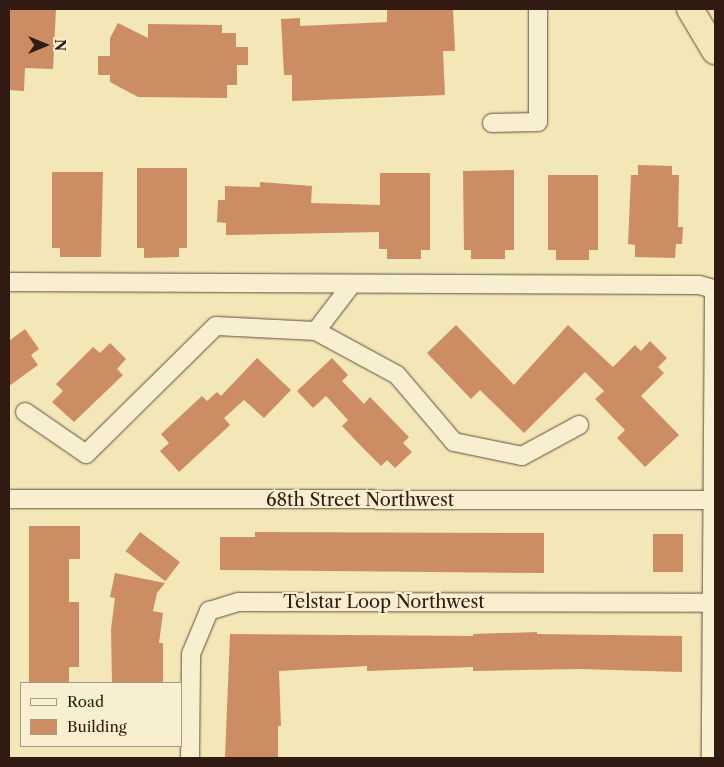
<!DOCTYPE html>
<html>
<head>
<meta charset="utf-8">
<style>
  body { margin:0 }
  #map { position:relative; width:724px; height:767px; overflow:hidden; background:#f3e6b7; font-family:"Libre Caslon Text",serif }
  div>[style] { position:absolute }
  .building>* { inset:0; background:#cc8d64; transform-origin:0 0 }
  .roads { filter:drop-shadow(0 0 1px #614d3b) drop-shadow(0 0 1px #614d3b) }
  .minor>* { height:18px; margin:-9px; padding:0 9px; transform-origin:9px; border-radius:9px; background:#f7efd0 }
  .highway>* { height:26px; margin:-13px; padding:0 13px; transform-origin:13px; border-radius:13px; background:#f3e6b7 }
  span { translate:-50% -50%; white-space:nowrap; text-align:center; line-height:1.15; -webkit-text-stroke:4px #f7efd0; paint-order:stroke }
  .street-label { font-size:18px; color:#301a12 }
  .frame { position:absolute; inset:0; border:10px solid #301a12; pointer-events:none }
  .legend { position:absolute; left:20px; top:682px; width:162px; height:65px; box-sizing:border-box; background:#f7efd0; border:1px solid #a79a84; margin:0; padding:6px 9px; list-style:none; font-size:15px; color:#301a12 }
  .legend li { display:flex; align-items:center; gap:10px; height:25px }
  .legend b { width:25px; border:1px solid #a79a84 }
  .north { position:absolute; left:20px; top:20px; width:50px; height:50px; -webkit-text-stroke:4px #f7efd0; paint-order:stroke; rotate:90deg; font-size:14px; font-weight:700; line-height:20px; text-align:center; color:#301a12 }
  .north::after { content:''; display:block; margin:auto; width:18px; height:22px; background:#301a12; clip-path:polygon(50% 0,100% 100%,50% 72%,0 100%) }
</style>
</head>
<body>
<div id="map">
  <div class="building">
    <div style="clip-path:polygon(9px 9px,56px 9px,53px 69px,25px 68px,24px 91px,9px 90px)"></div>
    <div style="clip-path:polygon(387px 9px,453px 9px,455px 51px,443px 51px,445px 95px,292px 101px,292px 75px,284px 75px,281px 19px,300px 18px,300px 26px,387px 22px)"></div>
    <div style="clip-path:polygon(118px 23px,148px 38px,148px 24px,222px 25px,222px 33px,236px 33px,236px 47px,248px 47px,248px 65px,237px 65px,237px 85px,227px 85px,227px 98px,138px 97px,110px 82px,110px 75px,98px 75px,98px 56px,110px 56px,110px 38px)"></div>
    <div style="clip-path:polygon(638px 165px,672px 166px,672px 175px,679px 175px,678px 227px,683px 227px,682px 244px,676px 244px,675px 258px,635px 257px,635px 245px,628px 244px,631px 175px,638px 175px)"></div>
    <div style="clip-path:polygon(137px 168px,187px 168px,187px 248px,179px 248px,179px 257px,144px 258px,144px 248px,137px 248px)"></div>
    <div style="clip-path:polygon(514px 170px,514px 250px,505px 250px,505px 259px,471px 259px,471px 250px,464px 250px,463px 171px)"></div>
    <div style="clip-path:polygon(52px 172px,103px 172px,101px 257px,60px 257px,60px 248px,52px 248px)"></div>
    <div style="clip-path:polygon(380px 173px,430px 173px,430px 250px,421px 250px,421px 259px,387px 259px,387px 249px,379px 249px,379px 232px,226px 235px,226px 223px,217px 222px,218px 200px,225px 200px,225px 186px,260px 187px,260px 182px,312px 186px,311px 203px,380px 205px)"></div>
    <div style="clip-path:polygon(548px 175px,598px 175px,598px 250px,589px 250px,589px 260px,556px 260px,556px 250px,548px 250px)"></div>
    <div style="clip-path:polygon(456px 325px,514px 385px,568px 325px,613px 367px,635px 345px,641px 351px,650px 341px,667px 358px,658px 367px,664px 373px,641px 396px,679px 435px,645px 467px,617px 438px,625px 430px,595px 399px,604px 391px,585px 372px,524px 433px,480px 390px,471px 399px,427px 353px)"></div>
    <div style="clip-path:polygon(25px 329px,39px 349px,31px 355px,38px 365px,9px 386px,9px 341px)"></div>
    <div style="clip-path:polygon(110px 343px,126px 359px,117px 369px,123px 375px,74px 422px,52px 402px,63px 391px,56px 384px,93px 347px,100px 353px)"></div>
    <div style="clip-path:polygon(257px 358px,291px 390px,264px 418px,244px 400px,224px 418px,230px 425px,179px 472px,160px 451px,169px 443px,161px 434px,202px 396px,207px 401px,217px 392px,221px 396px)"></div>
    <div style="clip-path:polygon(332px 358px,348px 375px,342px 381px,364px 404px,370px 397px,409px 437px,403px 443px,412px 452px,395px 468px,387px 460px,381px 466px,359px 444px,342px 426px,348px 420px,326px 396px,313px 408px,297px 391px)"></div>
    <div style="clip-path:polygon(29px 526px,80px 526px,80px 559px,69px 559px,69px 602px,79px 602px,79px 667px,69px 667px,69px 683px,29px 683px)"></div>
    <div style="left:140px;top:532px;width:50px;height:24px;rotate:37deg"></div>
    <div style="clip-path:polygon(255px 532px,544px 533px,544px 573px,220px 570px,220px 537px,255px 537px)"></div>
    <div style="left:653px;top:534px;width:30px;height:38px"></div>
    <div style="clip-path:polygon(115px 573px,165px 583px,157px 593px,153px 611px,163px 613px,159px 643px,163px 643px,163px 683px,112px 683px,111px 629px,115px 598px,110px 597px)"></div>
    <div style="clip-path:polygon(537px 632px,537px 634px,682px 636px,682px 672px,580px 669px,473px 671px,473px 667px,367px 671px,367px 666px,279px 671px,281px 726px,278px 726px,278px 758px,225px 758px,230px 634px,473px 636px,473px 634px)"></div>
  </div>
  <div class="roads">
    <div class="minor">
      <div style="left:492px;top:123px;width:46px;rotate:-1.2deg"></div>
      <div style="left:538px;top:122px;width:113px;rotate:-90deg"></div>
      <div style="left:9px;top:282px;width:690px;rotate:0.25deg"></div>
      <div style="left:699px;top:285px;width:16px;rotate:15deg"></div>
      <div style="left:714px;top:289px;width:469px;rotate:90.4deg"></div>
      <div style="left:316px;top:331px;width:58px;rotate:-52.7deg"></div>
      <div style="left:25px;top:412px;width:74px;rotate:34.5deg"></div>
      <div style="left:86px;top:454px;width:182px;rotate:-44.6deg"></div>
      <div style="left:216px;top:326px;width:100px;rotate:2.9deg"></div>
      <div style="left:316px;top:331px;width:92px;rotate:28.5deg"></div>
      <div style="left:397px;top:375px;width:88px;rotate:49.6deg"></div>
      <div style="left:454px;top:442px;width:69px;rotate:11.6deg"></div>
      <div style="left:522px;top:456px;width:65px;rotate:-28.5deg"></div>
      <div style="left:9px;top:499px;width:702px;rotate:0.08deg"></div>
      <div style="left:190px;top:758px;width:104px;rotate:-89.4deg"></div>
      <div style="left:191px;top:654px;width:47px;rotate:-67.3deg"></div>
      <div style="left:209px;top:611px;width:31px;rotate:-17deg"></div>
      <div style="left:239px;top:602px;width:472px;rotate:0.1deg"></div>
    </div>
    <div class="highway">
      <div style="left:690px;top:9px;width:49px;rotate:59.2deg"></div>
    </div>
  </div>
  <div class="street-label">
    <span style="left:360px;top:500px">68th Street Northwest</span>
    <span style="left:384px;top:602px">Telstar Loop Northwest</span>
  </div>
  <div class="frame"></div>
  <ul class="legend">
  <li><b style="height:6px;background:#f7efd0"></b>Road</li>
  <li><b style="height:14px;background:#cc8d64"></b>Building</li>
  </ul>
  <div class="north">N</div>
</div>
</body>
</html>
